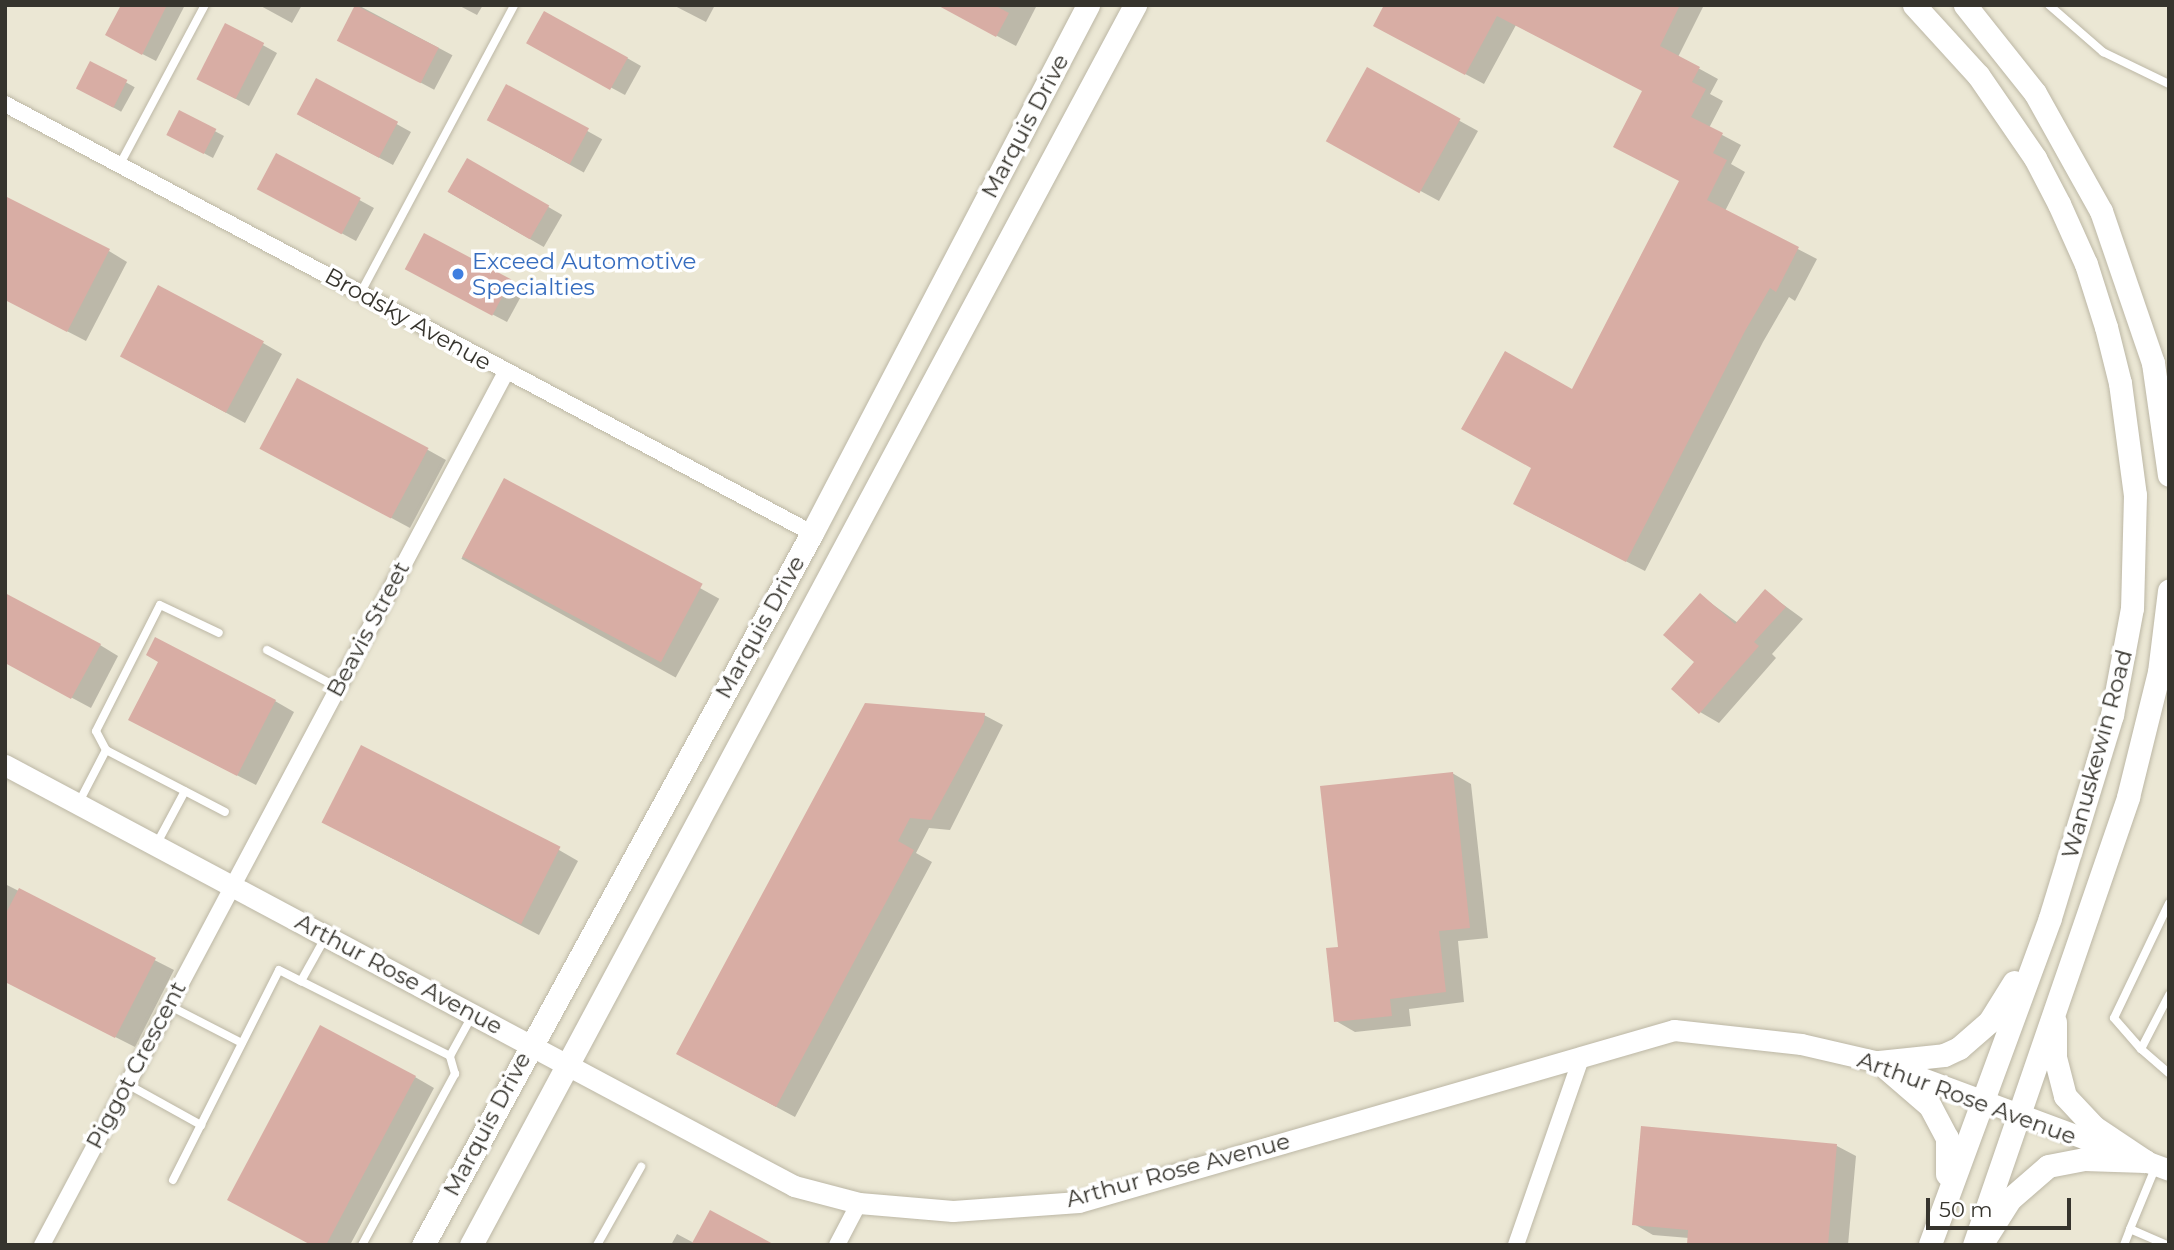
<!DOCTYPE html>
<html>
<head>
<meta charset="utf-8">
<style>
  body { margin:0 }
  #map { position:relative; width:2174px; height:1250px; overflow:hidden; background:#ebe7d4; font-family:Montserrat,sans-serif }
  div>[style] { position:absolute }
  .shadow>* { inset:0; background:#0003; transform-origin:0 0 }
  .building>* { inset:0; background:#d8ada4; transform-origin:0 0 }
  .roads { filter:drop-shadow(0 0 2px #bcb7a5) drop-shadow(0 0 2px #bcb7a5) }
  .service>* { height:8px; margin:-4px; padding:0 4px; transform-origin:4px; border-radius:4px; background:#fff }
  .minor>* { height:16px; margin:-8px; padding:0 8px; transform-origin:8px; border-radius:8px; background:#fff }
  .tertiary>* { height:21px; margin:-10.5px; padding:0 10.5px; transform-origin:10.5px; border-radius:10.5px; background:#fff }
  .secondary>* { height:23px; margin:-11.5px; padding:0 11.5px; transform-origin:11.5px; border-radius:11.5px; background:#fff }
  .dots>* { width:19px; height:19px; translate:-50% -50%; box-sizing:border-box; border:4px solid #fff; border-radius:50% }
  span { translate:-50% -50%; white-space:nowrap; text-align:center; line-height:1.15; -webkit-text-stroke:7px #fff; paint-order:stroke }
  .street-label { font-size:23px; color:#36342d }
  .shop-label { font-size:23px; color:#366cbe }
  .left { translate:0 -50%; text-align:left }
  .frame { position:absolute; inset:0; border:7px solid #36342d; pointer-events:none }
  .scale { position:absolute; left:1926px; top:1198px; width:145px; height:32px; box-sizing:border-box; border:4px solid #36342d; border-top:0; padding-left:9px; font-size:21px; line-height:24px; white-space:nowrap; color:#36342d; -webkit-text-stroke:5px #fff; paint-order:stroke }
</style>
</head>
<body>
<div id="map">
  <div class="shadow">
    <div style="clip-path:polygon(123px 5px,185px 5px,156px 61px,121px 43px)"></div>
    <div style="clip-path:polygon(259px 5px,302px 5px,292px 23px)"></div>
    <div style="left:358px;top:5px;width:107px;height:39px;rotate:28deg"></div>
    <div style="clip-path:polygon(458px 5px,483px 5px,477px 15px)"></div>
    <div style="clip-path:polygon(673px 5px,715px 5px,706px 22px)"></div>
    <div style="clip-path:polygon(939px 5px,1037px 5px,1016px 46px)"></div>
    <div style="clip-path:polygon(1386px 5px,1704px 5px,1678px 57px,1718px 79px,1710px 94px,1723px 101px,1709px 128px,1741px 145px,1731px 164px,1745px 172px,1725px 211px,1817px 259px,1795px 301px,1789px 297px,1763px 342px,1645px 571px,1533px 514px,1573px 392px,1681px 181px,1644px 91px,1516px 25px,1484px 84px,1394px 36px)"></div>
    <div style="clip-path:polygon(226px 25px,277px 53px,249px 106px,212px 86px)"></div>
    <div style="clip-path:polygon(543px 51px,627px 58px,641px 66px,625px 95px)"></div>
    <div style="left:91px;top:63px;width:50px;height:28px;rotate:29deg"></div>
    <div style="clip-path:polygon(1367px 70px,1478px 131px,1439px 201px,1347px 151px)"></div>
    <div style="clip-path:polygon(317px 80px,411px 132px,393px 165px,312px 122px)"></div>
    <div style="left:506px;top:86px;width:110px;height:38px;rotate:29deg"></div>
    <div style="clip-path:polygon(179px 112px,224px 136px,213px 158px,177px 139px)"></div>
    <div style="clip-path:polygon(277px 155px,374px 208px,356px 241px,273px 196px)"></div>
    <div style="left:467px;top:160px;width:110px;height:37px;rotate:30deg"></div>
    <div style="clip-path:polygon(109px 251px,127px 262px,86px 341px,5px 299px)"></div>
    <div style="clip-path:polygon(421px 277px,511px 281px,525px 289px,507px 322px)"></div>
    <div style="clip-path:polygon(263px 343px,282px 354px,245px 423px,140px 366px)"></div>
    <div style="clip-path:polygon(428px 450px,446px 460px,410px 528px,280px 458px)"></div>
    <div style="left:505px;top:480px;width:245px;height:90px;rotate:29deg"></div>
    <div style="clip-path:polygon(1766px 592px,1803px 619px,1772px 654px,1776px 658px,1719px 723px,1700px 712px,1700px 595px,1738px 623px)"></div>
    <div style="clip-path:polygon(100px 645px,118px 656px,91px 708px,5px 662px)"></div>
    <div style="clip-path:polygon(275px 701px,294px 712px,256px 785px,149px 730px)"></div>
    <div style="clip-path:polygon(984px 715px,1003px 725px,950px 830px,929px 828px,916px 853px,932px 862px,795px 1117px,697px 1064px)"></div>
    <div style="clip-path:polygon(1452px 773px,1471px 784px,1488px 938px,1458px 941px,1464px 1002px,1409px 1009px,1411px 1026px,1355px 1032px,1336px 1021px,1340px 948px)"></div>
    <div style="clip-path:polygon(342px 832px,559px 850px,578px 861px,539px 935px)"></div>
    <div style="clip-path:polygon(5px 884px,174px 970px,135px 1047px,5px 981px)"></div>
    <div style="clip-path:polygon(415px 1077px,434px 1088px,350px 1245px,313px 1245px)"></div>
    <div style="clip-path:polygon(1643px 1128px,1837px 1146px,1856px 1156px,1848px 1245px,1689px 1245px,1689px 1238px,1653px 1235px,1634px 1224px)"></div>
    <div style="clip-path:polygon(677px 1234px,694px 1243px,772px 1245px,671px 1245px)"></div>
  </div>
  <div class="building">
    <div style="clip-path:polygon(121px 5px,167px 5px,142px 55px,105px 35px)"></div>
    <div style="left:355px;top:5px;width:94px;height:40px;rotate:27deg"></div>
    <div style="clip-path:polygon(937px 5px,994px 5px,1009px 13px,996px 37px)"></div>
    <div style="clip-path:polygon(1384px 5px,1680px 5px,1660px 46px,1700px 67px,1692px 82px,1706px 89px,1691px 117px,1723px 133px,1713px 153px,1727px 160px,1707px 200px,1799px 247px,1776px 292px,1770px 288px,1745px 331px,1626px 562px,1513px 504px,1531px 468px,1461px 429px,1505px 351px,1572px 389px,1679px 181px,1613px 147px,1642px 91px,1497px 16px,1465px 75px,1373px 26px)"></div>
    <div style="left:544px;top:11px;width:96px;height:37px;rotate:29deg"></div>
    <div style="left:225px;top:23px;width:44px;height:63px;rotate:27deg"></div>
    <div style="left:90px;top:61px;width:42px;height:31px;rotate:27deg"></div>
    <div style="left:1367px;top:67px;width:107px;height:85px;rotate:29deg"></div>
    <div style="left:316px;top:78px;width:93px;height:41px;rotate:28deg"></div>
    <div style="left:506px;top:84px;width:94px;height:41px;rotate:28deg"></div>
    <div style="left:179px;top:110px;width:42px;height:28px;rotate:27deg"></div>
    <div style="left:276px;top:153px;width:96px;height:41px;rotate:28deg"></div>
    <div style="left:467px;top:158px;width:95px;height:39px;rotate:30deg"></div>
    <div style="clip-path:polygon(5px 196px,110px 249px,67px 332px,5px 300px)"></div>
    <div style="left:424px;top:233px;width:99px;height:41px;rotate:28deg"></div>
    <div style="left:158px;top:285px;width:120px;height:81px;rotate:28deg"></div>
    <div style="left:297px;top:378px;width:149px;height:80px;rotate:28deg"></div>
    <div style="left:504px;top:478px;width:225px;height:89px;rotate:28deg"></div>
    <div style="clip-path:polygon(1765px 589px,1786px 607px,1754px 642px,1759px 646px,1699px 714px,1671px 689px,1694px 662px,1663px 635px,1700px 593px,1735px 624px)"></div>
    <div style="clip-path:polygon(5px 593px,101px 644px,71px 699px,5px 663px)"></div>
    <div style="clip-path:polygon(155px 637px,276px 700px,237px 776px,128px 720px,158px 662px,146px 655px)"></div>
    <div style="clip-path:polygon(865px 703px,985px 713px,984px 722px,931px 820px,910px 818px,898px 841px,914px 850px,776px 1107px,676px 1054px)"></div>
    <div style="left:361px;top:745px;width:224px;height:87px;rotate:27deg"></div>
    <div style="clip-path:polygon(1453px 772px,1470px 928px,1439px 931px,1446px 992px,1390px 999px,1392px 1016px,1334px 1022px,1326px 948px,1338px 947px,1320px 786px)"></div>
    <div style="clip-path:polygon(19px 888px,156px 958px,115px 1038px,5px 982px,5px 915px)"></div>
    <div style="clip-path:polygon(320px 1025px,416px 1076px,326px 1245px,311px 1245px,227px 1200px)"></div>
    <div style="clip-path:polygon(1641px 1126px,1837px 1144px,1828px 1245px,1687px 1245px,1688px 1230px,1632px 1225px)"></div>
    <div style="clip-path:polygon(710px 1210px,775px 1245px,691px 1245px)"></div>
  </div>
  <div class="roads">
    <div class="service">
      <div style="left:2049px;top:5px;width:72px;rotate:41deg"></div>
      <div style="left:2103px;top:52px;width:73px;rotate:25.9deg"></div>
      <div style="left:120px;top:164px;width:180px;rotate:-61.9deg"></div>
      <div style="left:361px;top:292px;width:325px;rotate:-61.9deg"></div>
      <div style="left:267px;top:650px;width:79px;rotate:27.9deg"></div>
      <div style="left:106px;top:750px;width:21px;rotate:-118deg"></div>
      <div style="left:96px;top:731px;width:141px;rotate:-63.1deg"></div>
      <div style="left:160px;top:605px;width:65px;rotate:25.4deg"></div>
      <div style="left:78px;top:804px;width:61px;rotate:-62.6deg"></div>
      <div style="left:106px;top:750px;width:134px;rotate:27.5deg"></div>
      <div style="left:156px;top:845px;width:61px;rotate:-61.8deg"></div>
      <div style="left:301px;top:981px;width:167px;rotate:26.7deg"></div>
      <div style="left:2169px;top:995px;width:61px;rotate:117.4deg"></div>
      <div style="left:2141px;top:1049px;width:37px;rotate:41deg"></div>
      <div style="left:168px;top:1005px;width:83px;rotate:27.2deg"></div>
      <div style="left:2141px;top:1049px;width:41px;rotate:-131.1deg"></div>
      <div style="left:2114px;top:1018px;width:127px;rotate:-64.4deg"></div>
      <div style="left:127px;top:1084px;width:85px;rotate:29deg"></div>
      <div style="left:173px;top:1180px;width:235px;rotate:-63.2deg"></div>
      <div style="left:279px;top:970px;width:25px;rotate:27deg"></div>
      <div style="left:301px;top:981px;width:49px;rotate:-60.8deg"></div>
      <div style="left:2130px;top:1229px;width:68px;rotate:-67.6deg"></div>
      <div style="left:362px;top:1245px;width:195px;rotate:-61.5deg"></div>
      <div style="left:455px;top:1074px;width:19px;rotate:-106deg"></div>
      <div style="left:450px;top:1056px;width:46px;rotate:-61.2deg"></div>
      <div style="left:597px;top:1245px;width:90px;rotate:-60.6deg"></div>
      <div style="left:2124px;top:1245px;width:17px;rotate:-69deg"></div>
      <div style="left:2130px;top:1229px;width:40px;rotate:23.4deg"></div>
    </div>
    <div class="minor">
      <div style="left:5px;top:104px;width:914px;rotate:28deg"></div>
      <div style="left:42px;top:1245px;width:989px;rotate:-62.01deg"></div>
      <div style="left:837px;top:1245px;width:47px;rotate:-62.4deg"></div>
      <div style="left:1516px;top:1245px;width:198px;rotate:-70.8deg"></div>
    </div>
    <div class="tertiary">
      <div style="left:5px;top:765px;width:894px;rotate:28.08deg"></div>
      <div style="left:794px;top:1186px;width:67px;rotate:14.7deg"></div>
      <div style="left:859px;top:1203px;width:94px;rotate:4.9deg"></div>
      <div style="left:953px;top:1211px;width:126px;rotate:-4.1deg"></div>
      <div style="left:1079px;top:1202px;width:619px;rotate:-16.12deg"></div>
      <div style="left:1674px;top:1030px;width:128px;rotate:6.3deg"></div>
      <div style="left:1801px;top:1044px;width:80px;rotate:13deg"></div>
      <div style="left:1879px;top:1062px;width:309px;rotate:20.4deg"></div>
    </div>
    <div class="secondary">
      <div style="left:1914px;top:5px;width:95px;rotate:47.6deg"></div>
      <div style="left:1978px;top:75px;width:101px;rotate:55.5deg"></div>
      <div style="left:2035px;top:158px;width:52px;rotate:62.4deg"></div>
      <div style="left:2059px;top:204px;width:66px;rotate:65.8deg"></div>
      <div style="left:2086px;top:264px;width:66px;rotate:72.4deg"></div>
      <div style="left:2106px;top:327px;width:58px;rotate:76deg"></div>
      <div style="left:2120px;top:383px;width:113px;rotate:82.4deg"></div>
      <div style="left:2135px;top:495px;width:113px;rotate:91.5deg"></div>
      <div style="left:2132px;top:608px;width:109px;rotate:100.6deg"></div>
      <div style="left:2112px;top:715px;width:212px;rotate:107deg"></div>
      <div style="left:2050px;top:918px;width:348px;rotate:110.2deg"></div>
      <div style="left:1965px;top:5px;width:112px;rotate:51.5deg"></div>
      <div style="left:2035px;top:93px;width:135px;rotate:60.8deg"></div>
      <div style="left:2101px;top:211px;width:161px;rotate:71.1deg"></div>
      <div style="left:2153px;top:363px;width:113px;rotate:81.9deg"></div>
      <div style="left:2055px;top:1022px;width:35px;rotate:90deg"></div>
      <div style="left:2055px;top:1057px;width:40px;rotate:75.6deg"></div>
      <div style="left:2065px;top:1096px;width:42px;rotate:46.9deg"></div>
      <div style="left:2094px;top:1127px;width:61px;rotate:33.7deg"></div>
      <div style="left:1879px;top:1062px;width:65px;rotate:-6.1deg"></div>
      <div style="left:1944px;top:1055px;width:17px;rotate:-25deg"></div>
      <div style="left:1959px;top:1048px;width:40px;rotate:-41deg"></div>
      <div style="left:1989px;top:1022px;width:47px;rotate:-58deg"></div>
      <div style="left:1879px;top:1062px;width:67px;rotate:40.8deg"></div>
      <div style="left:1930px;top:1106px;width:36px;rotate:62deg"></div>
      <div style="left:1947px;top:1138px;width:36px;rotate:90deg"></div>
      <div style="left:1984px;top:1240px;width:49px;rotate:-57.6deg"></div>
      <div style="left:2010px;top:1199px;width:50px;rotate:-41deg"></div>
      <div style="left:2048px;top:1166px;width:37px;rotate:-11deg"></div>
      <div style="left:2084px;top:1159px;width:61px;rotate:1.9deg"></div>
      <div style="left:423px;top:1245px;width:811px;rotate:-61.35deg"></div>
      <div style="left:812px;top:533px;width:596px;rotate:-62.4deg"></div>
      <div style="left:471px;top:1245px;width:1407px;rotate:-61.83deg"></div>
      <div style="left:1974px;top:1245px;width:474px;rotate:-71deg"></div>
      <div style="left:2128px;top:797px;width:129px;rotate:-76.1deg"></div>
      <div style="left:2159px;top:672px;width:82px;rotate:-83deg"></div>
    </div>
  </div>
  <div class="dots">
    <div style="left:458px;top:274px;background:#3f7fe0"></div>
  </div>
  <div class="street-label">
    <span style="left:1025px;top:126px;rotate:-62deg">Marquis Drive</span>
    <span style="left:408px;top:319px;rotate:29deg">Brodsky Avenue</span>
    <span style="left:760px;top:627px;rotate:-61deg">Marquis Drive</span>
    <span style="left:368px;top:629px;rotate:-62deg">Beavis Street</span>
    <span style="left:2097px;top:754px;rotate:-75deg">Wanuskewin Road</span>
    <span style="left:399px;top:974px;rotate:28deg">Arthur Rose Avenue</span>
    <span style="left:136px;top:1065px;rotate:-62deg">Piggot Crescent</span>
    <span style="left:1967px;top:1098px;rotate:20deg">Arthur Rose Avenue</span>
    <span style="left:487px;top:1124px;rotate:-62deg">Marquis Drive</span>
    <span style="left:1178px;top:1170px;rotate:-15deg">Arthur Rose Avenue</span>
  </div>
  <div class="shop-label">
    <span class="left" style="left:472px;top:274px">Exceed Automotive<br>Specialties</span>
  </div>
  <div class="frame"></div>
  <div class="scale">50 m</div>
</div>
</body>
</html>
